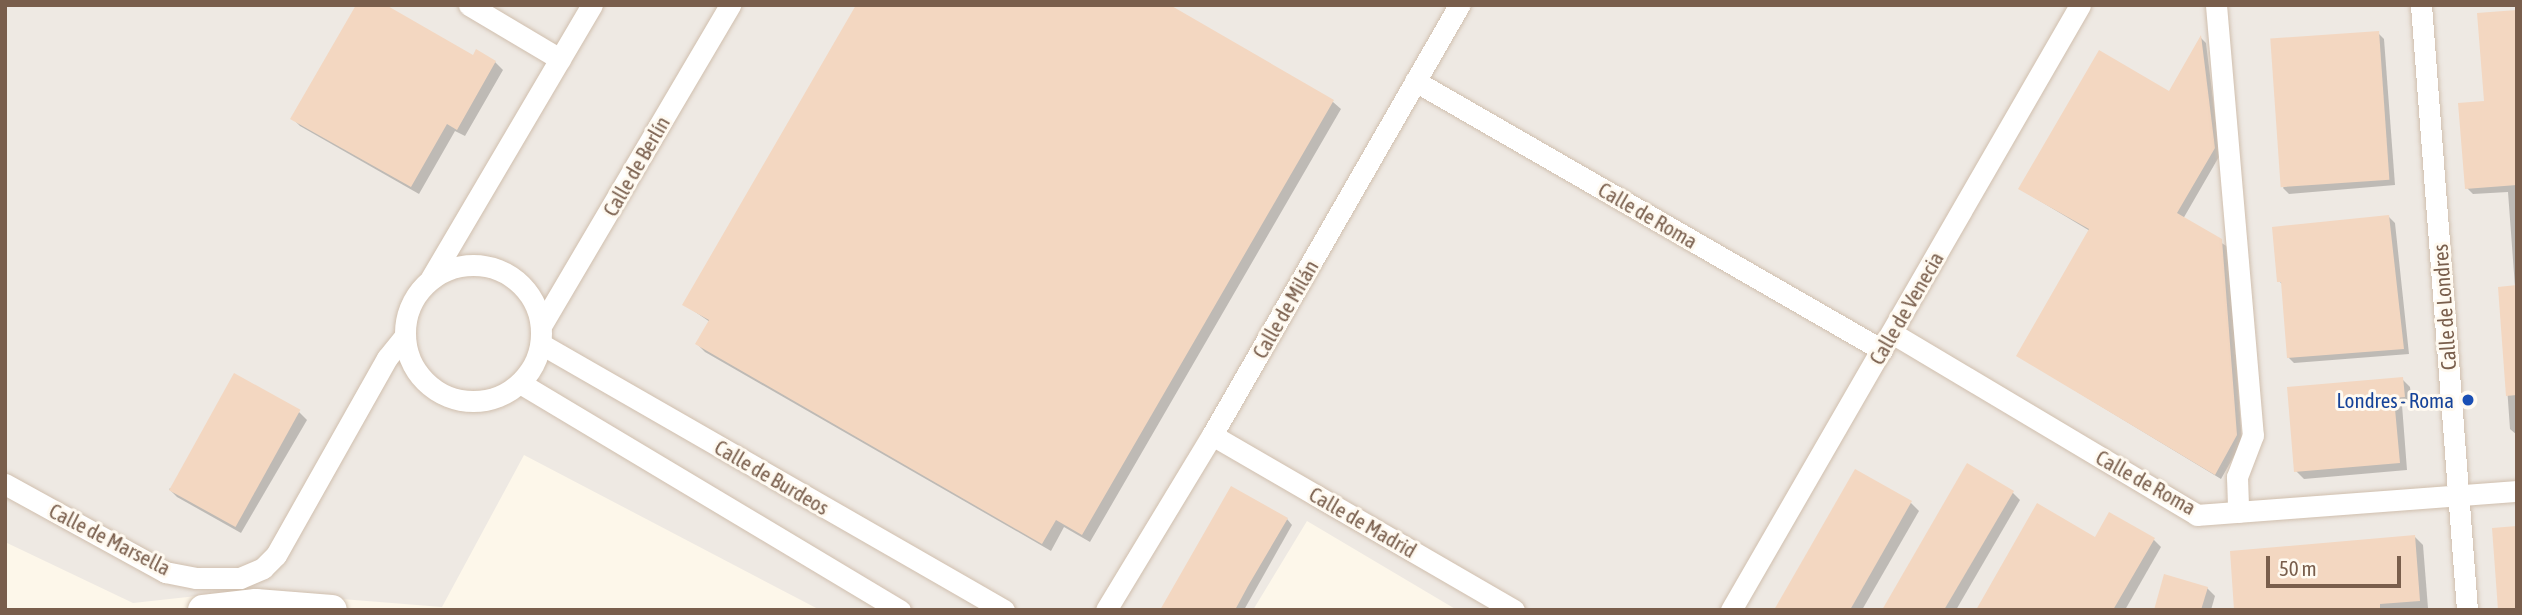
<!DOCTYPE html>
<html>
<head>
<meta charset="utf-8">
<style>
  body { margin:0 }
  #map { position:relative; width:2522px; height:615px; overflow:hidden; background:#fdf7ea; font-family:"Asap Condensed",sans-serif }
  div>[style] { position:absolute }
  .industrial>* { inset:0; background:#eee9e3 }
  .shadow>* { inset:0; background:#0003 }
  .building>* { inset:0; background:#f3d7c1; transform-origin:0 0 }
  .roads { filter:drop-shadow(0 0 2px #d0bfae) drop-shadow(0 0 2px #d0bfae) }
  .street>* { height:21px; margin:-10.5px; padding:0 10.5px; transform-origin:10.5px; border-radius:10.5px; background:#fff }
  .street>.ring { margin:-10.5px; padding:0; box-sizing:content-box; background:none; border:21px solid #fff; border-radius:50% }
  .secondary>* { height:30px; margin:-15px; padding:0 15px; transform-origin:15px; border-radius:15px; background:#fff }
  .dots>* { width:19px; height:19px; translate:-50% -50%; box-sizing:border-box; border:4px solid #fffaf1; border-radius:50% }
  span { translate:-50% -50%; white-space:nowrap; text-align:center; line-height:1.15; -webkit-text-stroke:6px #fffaf1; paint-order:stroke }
  .street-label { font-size:21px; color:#795e4c }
  .transit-label { font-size:21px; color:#164399 }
  .right { translate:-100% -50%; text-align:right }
  .frame { position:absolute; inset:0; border:7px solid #795e4c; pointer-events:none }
  .scale { position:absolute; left:2266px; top:556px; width:135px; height:32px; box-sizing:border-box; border:4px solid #795e4c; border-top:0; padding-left:9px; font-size:21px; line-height:24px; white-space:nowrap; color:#795e4c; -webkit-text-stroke:5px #fffaf1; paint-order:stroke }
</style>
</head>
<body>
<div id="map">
  <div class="industrial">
    <div style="clip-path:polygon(5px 5px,2517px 5px,2517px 610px,1457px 610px,1307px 521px,1253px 610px,820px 610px,524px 455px,442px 607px,242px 591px,133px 603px,5px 542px)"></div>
  </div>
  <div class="shadow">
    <div style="clip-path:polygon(1166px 5px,1333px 102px,1341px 109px,1090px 542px,1064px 527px,1051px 551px,705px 352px,697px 344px,710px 322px,685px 305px)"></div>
    <div style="clip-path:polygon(2517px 11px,2517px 435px,2510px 429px,2500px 288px,2515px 287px,2508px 192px,2473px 194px,2467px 188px,2485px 102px)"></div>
    <div style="clip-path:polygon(2378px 33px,2384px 39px,2395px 185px,2289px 194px,2283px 188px)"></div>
    <div style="clip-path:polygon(2201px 38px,2206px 43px,2220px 155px,2183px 219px,2228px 247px,2242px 442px,2221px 479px,2018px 356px,2090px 231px,2020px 189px,2169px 93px)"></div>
    <div style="clip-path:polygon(473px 57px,495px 62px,503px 70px,465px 136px,455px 131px,419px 194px,300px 126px,293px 119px)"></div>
    <div style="clip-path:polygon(2389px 217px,2395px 223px,2409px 354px,2294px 363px,2288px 357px,2283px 285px,2279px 281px)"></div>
    <div style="clip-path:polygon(2402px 379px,2410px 387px,2412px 404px,2402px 405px,2407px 470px,2304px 479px,2296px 471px)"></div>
    <div style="clip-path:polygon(299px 412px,307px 420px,241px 533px,177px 497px,169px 489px)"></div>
    <div style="clip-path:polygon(1856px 471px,1911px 503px,1919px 511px,1862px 610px,1779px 610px)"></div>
    <div style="clip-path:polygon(2012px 492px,2020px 500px,1956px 610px,1885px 610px)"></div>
    <div style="clip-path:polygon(1287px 519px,1292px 525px,1244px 610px,1162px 610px)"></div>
    <div style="clip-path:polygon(2415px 537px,2423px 545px,2428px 608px,2236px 610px)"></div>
    <div style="clip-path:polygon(2096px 539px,2153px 539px,2161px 547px,2125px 610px,1978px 610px)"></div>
    <div style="clip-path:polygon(2207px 588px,2215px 596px,2211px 610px,2156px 610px)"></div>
  </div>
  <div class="building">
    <div style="clip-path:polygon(356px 5px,386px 5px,473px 55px,476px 49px,496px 61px,457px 130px,447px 124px,411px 187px,290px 119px)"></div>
    <div style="clip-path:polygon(856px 5px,1170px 5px,1334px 100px,1082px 535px,1056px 520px,1042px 544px,695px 344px,709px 320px,682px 305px)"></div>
    <div style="clip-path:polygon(2517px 10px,2517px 185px,2465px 189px,2458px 103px,2484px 101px,2477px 13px)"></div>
    <div style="left:2379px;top:31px;width:149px;height:109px;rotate:86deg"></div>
    <div style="clip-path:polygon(2201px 35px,2215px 148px,2177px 213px,2222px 239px,2237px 435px,2215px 475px,2016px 356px,2089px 229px,2018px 189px,2099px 50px,2169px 91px)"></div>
    <div style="clip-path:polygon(2389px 215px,2404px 349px,2287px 358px,2281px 282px,2277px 282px,2272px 227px)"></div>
    <div style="clip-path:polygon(2517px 285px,2517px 395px,2506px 396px,2498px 287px)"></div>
    <div style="left:234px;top:373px;width:76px;height:134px;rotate:29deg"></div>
    <div style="clip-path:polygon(2403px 377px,2405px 397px,2394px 398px,2400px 463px,2294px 472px,2287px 387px)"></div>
    <div style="clip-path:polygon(1967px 463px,2014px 491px,1944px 610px,1882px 610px)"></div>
    <div style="clip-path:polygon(1855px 469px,1912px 501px,1850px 610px,1774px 610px)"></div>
    <div style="clip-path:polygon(1231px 486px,1288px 518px,1248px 586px,1235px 610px,1160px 610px)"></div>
    <div style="clip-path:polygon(2037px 503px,2095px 537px,2109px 512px,2155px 538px,2113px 610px,1976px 610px)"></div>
    <div style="clip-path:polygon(2517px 526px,2517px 610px,2498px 610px,2492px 528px)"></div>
    <div style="clip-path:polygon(2415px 535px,2420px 601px,2380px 604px,2380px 610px,2234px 610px,2230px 551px)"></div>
    <div style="clip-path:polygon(2164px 574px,2208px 587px,2201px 610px,2154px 610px)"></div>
  </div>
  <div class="roads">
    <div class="street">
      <div style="left:469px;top:5px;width:106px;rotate:30.7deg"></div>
      <div style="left:2216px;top:5px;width:432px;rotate:85.1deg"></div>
      <div style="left:2253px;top:435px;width:45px;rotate:110.9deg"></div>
      <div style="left:2237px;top:477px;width:35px;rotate:88deg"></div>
      <div style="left:2421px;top:5px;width:607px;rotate:85.65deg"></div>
      <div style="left:1415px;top:81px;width:539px;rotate:29.94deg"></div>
      <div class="ring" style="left:405px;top:265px;width:115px;height:115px"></div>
      <div style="left:431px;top:278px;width:317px;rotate:-59.5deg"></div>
      <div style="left:541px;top:326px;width:373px;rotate:-59.5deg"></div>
      <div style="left:1892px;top:333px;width:355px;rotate:30.8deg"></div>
      <div style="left:2197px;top:515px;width:321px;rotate:-4.3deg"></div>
      <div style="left:541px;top:344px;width:534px;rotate:29.88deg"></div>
      <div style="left:520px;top:383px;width:443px;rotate:30.9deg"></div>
      <div style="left:1212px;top:435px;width:349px;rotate:30.1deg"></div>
      <div style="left:5px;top:484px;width:183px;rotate:28.8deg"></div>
      <div style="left:165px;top:572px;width:32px;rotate:11deg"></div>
      <div style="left:196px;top:578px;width:44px"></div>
      <div style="left:240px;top:578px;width:25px;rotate:-23deg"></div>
      <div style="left:263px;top:568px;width:18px;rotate:-45deg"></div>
      <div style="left:276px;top:555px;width:226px;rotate:-60.6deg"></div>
      <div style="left:387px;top:358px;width:27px;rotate:-51deg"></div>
      <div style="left:1106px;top:610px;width:205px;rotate:-58.8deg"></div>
      <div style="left:1212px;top:435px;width:496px;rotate:-60.1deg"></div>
      <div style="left:1731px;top:610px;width:698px;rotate:-60.02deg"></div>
    </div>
    <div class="secondary">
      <div style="left:203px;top:610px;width:53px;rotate:-6.5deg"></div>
      <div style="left:256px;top:604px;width:76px;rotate:4.5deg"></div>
    </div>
  </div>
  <div class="dots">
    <div style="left:2468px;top:400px;background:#1a4fb4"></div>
  </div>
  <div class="street-label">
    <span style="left:636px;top:166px;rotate:-60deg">Calle de Berlín</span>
    <span style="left:1648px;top:215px;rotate:30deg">Calle de Roma</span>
    <span style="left:2444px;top:307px;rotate:-94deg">Calle de Londres</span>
    <span style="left:1906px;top:308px;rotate:-60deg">Calle de Venecia</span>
    <span style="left:1285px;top:309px;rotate:-60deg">Calle de Milán</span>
    <span style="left:772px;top:477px;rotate:30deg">Calle de Burdeos</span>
    <span style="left:2146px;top:482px;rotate:29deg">Calle de Roma</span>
    <span style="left:1363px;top:522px;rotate:30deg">Calle de Madrid</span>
    <span style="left:110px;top:539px;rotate:27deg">Calle de Marsella</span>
  </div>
  <div class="transit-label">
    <span class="right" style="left:2454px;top:400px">Londres - Roma</span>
  </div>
  <div class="frame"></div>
  <div class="scale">50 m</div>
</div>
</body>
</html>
